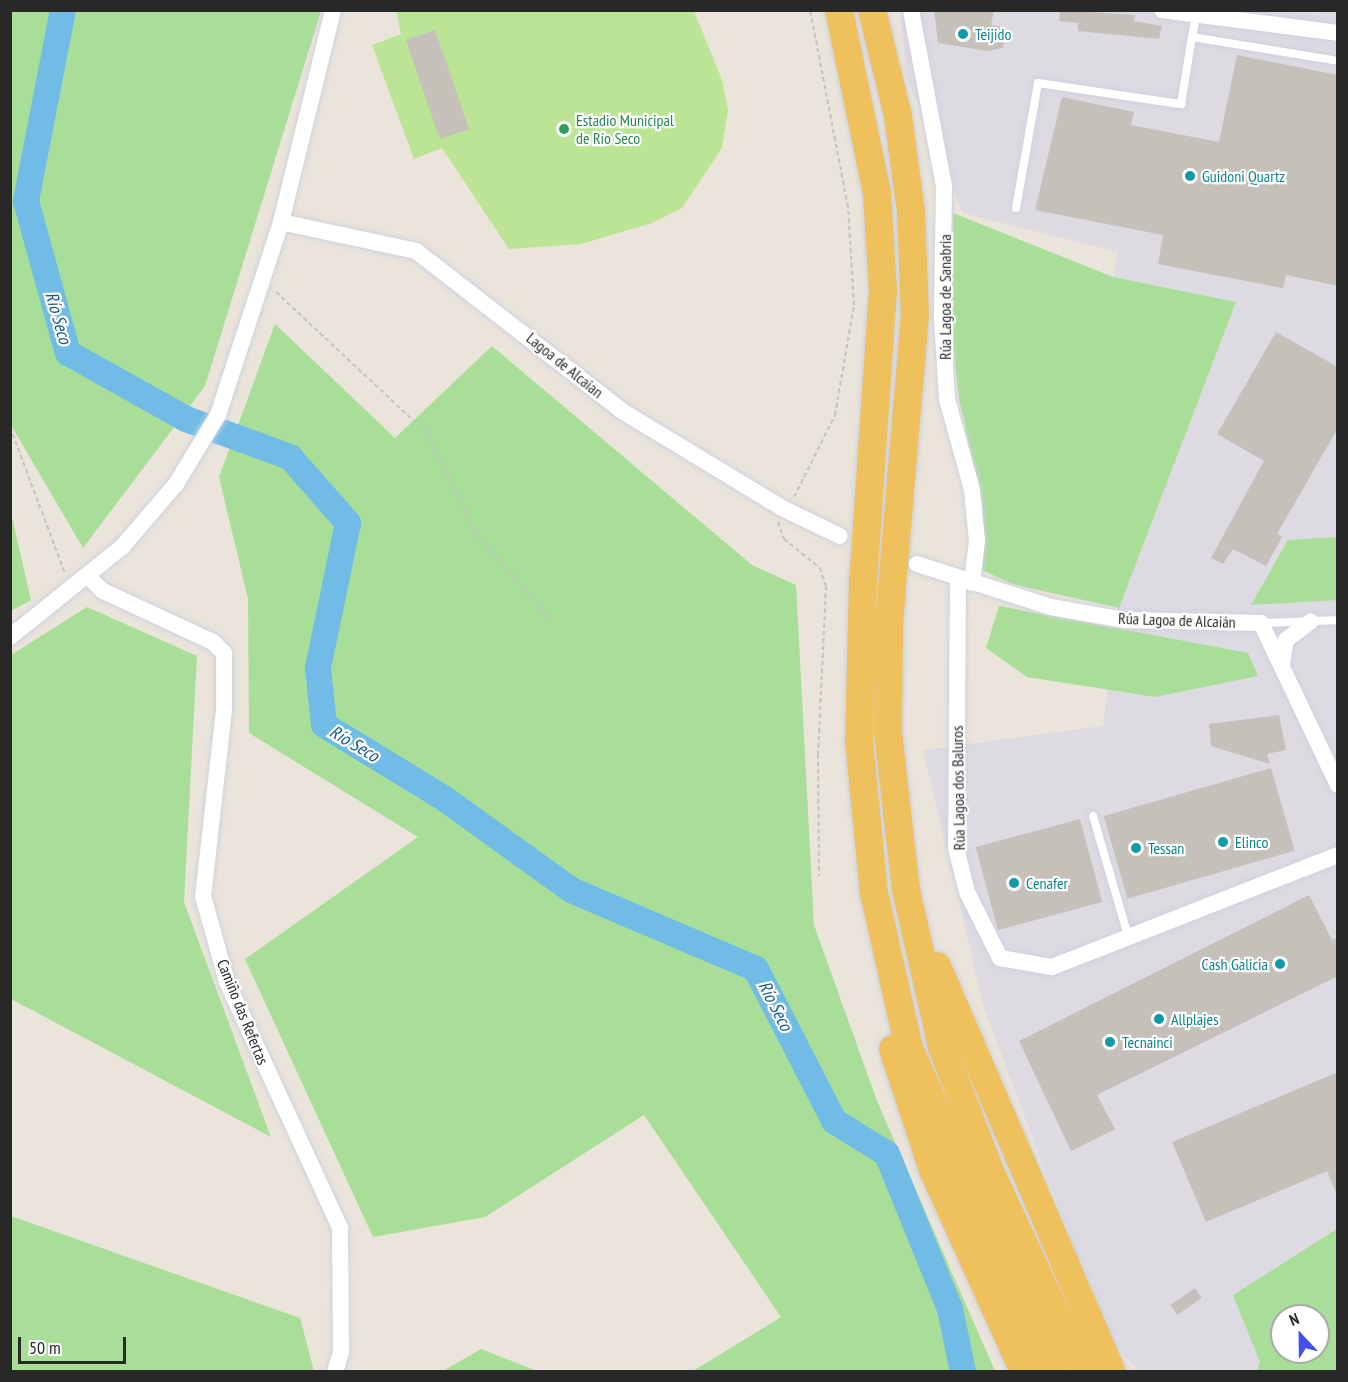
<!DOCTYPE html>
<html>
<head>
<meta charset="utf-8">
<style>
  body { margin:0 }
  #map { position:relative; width:1348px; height:1382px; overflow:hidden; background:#eae4da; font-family:"PT Sans Narrow",sans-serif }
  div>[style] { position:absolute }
  .industrial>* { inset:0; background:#dddae2 }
  .green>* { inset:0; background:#a9de99 }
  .pitch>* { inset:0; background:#bbe595 }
  .river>* { height:26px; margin:-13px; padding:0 13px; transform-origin:13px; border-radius:13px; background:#71bce7 }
  .building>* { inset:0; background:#c5c1ba; transform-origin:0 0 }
  .path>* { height:2px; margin-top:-1px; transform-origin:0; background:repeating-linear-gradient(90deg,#c3c3c3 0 4.5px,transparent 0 7.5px) }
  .roads { filter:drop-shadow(0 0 2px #cfd1e0) drop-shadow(0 0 2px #cfd1e0) }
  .service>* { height:8px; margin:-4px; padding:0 4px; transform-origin:4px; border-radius:4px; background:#fff }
  .minor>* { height:16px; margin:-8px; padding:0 8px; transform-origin:8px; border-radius:8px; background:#fff }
  .trunk>* { height:28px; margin:-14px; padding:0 14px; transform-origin:14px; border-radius:14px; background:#eec15d }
  .dots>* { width:16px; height:16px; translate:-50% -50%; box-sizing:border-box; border:3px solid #fff; border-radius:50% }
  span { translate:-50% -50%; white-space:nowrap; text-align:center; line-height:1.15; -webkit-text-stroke:4.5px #fff; paint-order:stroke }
  .culture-label { font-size:16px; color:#0d838f }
  .left { translate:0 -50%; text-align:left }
  .right { translate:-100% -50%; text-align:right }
  .leisure-label { font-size:16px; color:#27864d }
  .street-label { font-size:16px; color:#282828 }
  .water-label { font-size:18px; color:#14598f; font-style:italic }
  .frame { position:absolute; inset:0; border:12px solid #282828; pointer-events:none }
  .north { position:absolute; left:1270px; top:1304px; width:60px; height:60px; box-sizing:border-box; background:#fff; border:2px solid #a9a9a9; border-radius:50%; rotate:338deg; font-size:16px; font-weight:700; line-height:24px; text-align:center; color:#282828 }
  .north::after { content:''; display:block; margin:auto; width:21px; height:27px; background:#4150ef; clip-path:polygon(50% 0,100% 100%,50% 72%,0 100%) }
  .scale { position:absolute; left:18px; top:1337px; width:108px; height:27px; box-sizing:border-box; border:3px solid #282828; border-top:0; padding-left:8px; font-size:18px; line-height:21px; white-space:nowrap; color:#282828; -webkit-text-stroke:4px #fff; paint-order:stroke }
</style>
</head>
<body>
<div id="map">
  <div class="industrial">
    <div style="clip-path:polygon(evenodd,901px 11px,1337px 11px,1337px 1371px,1139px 1371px,1107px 1336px,984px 1008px,923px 750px,1103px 726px,1119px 608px,1236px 302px,1113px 277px,1118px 252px,963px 213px,906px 75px,901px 11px,1282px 1316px,1318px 1316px,1318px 1352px,1282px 1352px,1282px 1316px)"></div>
  </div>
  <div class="green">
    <div style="clip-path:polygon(10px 11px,321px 11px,205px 386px,83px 548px,11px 425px)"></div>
    <div style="clip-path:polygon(953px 213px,1113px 277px,1236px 302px,1119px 608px,1012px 584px,982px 570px,983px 506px,959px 399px,950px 319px)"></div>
    <div style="clip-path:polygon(275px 324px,395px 438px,492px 346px,752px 565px,796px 585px,814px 925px,877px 1101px,995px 1371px,693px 1371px,781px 1317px,644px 1115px,485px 1217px,373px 1237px,245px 959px,418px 837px,249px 733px,248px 599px,219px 477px)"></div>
    <div style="clip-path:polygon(11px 513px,31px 600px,11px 611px,10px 611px)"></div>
    <div style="clip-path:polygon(1337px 537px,1337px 600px,1251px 605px,1288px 540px)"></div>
    <div style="clip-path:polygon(999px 606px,1248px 653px,1258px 676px,1155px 697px,1027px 677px,986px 648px)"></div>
    <div style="clip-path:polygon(87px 607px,197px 656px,184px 902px,271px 1137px,11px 999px,11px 655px)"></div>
    <div style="clip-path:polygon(11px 1216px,300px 1318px,314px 1371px,11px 1371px)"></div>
    <div style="clip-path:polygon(evenodd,1337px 1229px,1337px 1371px,1257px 1371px,1260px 1362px,1233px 1295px,1337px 1229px,1282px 1316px,1318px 1316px,1318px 1352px,1282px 1352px,1282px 1316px)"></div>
    <div style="clip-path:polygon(481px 1349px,537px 1371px,443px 1371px)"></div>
  </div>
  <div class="pitch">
    <div style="clip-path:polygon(396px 11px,694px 11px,722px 80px,728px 110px,722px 148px,682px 208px,652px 223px,581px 244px,509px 249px,442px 148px,414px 159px,372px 45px,401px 34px)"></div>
  </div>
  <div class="river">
    <div style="left:63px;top:10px;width:195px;rotate:101deg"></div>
    <div style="left:26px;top:201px;width:158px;rotate:74.6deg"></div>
    <div style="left:68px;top:353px;width:135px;rotate:29.2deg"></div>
    <div style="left:186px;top:419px;width:111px;rotate:20.1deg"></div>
    <div style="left:290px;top:457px;width:88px;rotate:48.7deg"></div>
    <div style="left:348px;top:523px;width:148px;rotate:101.7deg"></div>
    <div style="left:318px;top:668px;width:57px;rotate:84deg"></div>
    <div style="left:324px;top:725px;width:142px;rotate:31.4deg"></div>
    <div style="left:445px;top:799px;width:155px;rotate:35.8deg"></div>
    <div style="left:571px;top:890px;width:201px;rotate:23.1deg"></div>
    <div style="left:756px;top:969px;width:171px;rotate:62.8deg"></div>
    <div style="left:834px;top:1121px;width:62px;rotate:31.9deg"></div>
    <div style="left:887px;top:1154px;width:167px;rotate:67.9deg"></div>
    <div style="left:950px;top:1309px;width:64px;rotate:78.3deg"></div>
  </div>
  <div class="building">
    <div style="clip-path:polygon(934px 10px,994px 10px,991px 25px,1006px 27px,1003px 48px,988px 51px,938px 43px)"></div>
    <div style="clip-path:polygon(1060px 10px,1135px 15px,1134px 21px,1162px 26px,1159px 39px,1078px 31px,1078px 23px,1059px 21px)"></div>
    <div style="left:435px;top:30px;width:105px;height:31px;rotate:71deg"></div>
    <div style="clip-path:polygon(1237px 55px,1338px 75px,1338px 286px,1286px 275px,1283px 288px,1158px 264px,1163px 235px,1035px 210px,1062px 97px,1134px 112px,1131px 125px,1219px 142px)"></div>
    <div style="clip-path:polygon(1276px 332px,1338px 367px,1338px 428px,1277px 534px,1282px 537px,1266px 566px,1233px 549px,1223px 564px,1211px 558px,1264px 461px,1217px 434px)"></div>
    <div style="clip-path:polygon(1279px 715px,1286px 750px,1267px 754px,1270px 764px,1211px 746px,1209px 724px)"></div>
    <div style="left:1271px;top:768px;width:86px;height:174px;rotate:74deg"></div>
    <div style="left:1080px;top:819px;width:86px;height:108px;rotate:75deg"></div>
    <div style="clip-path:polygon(1309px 895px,1332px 940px,1338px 938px,1338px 976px,1097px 1095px,1115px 1129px,1071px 1151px,1019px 1041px)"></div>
    <div style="clip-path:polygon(1338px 1072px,1338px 1197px,1327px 1171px,1206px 1222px,1172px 1142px)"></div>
    <div style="left:1195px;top:1288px;width:12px;height:30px;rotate:55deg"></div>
  </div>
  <div class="path">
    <div style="left:276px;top:292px;width:208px;rotate:43.1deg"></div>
    <div style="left:428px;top:434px;width:111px;rotate:64.4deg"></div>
    <div style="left:476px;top:534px;width:115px;rotate:48.5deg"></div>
    <div style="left:10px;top:427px;width:156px;rotate:69.4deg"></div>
    <div style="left:794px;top:497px;width:92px;rotate:-63.4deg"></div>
    <div style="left:835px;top:415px;width:112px;rotate:-80.2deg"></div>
    <div style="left:854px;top:305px;width:98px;rotate:-93.5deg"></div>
    <div style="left:848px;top:207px;width:201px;rotate:-100.9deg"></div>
    <div style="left:778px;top:522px;width:18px;rotate:71deg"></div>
    <div style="left:784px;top:539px;width:46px;rotate:38.9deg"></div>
    <div style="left:820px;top:568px;width:19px;rotate:72deg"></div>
    <div style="left:826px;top:586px;width:168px;rotate:92.7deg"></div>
    <div style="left:818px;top:754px;width:122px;rotate:89.5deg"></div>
  </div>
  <div class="roads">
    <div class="service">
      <div style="left:1196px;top:15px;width:22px;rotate:100deg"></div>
      <div style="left:1192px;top:37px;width:148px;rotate:9.3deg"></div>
      <div style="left:1016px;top:208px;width:127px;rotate:-80deg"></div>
      <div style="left:1038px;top:83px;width:145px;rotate:8.4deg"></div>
      <div style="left:1181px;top:104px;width:68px;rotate:-80.7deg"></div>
      <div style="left:1261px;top:623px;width:77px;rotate:-2.2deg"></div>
      <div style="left:1093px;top:816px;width:128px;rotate:73.7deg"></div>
    </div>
    <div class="minor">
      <div style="left:911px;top:10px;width:179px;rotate:79.4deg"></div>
      <div style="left:944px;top:186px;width:133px;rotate:90.9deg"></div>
      <div style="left:942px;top:319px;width:80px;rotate:86.4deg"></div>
      <div style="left:947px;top:399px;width:94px;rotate:74.6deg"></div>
      <div style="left:972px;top:490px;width:51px;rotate:84.4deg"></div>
      <div style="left:977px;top:541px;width:42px;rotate:96.8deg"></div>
      <div style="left:1162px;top:10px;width:177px;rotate:7.4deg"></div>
      <div style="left:281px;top:222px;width:138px;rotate:12.1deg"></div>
      <div style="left:416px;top:251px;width:261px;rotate:37.8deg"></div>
      <div style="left:622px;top:411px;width:187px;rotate:31.2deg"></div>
      <div style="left:782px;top:508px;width:64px;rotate:25.8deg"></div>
      <div style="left:917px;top:564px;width:141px;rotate:17.8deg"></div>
      <div style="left:1051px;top:607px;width:75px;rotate:10deg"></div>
      <div style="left:1125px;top:620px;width:136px;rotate:1.3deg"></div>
      <div style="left:1261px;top:623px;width:179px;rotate:64.6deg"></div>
      <div style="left:87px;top:576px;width:22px;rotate:43deg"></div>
      <div style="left:103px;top:591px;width:121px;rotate:24.9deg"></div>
      <div style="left:213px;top:642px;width:16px;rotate:45deg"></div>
      <div style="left:224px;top:653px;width:57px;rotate:90deg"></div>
      <div style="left:224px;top:710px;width:187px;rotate:96.4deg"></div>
      <div style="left:203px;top:896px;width:89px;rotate:74.4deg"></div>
      <div style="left:227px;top:982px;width:271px;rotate:65.3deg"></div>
      <div style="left:340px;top:1228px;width:124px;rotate:89.5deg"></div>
      <div style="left:341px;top:1352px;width:21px;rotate:107deg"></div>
      <div style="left:958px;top:581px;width:267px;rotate:90.4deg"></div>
      <div style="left:956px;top:848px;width:45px;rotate:76deg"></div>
      <div style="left:967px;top:892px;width:74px;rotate:63.4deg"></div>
      <div style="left:1000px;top:958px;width:53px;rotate:9.8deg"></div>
      <div style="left:1052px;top:967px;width:307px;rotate:-21.4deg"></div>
      <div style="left:10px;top:637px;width:144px;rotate:-38.8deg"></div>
      <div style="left:122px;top:547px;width:83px;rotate:-49.4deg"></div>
      <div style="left:176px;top:484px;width:81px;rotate:-58.7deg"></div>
      <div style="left:218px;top:415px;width:203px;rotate:-71.9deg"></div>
      <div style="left:281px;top:222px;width:218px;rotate:-76.2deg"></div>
      <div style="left:1282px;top:664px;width:24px;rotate:-81deg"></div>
      <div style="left:1286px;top:640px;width:31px;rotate:-37deg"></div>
    </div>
    <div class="trunk">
      <div style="left:839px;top:10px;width:187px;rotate:78.3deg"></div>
      <div style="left:877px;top:193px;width:97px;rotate:86.5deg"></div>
      <div style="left:883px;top:290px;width:292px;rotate:93.9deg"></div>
      <div style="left:863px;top:581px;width:160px;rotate:91.4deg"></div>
      <div style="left:859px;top:741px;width:153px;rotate:84.4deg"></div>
      <div style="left:874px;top:893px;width:159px;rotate:77.3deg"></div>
      <div style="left:909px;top:1048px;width:354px;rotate:66.2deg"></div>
      <div style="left:872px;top:10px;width:109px;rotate:76.2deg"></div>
      <div style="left:898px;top:116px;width:97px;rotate:82.3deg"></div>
      <div style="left:911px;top:212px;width:102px;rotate:87.8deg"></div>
      <div style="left:915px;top:314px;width:313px;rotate:94.8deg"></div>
      <div style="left:889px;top:626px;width:106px;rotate:90.5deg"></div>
      <div style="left:888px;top:732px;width:159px;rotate:83.5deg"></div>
      <div style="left:906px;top:890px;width:161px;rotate:77.1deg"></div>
      <div style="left:942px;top:1047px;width:133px;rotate:68.8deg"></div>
      <div style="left:990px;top:1171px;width:221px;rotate:65.2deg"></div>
      <div style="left:937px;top:966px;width:442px;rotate:66.7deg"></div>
      <div style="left:893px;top:1049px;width:127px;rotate:71.7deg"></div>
      <div style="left:933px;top:1170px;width:222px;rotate:65.7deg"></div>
    </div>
  </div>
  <div class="dots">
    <div style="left:963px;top:34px;background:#0f9aa8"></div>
    <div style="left:564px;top:129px;background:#2e9e5b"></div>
    <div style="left:1190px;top:176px;background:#0f9aa8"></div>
    <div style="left:1223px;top:842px;background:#0f9aa8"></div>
    <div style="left:1136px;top:848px;background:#0f9aa8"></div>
    <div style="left:1014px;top:883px;background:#0f9aa8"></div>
    <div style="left:1280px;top:964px;background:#0f9aa8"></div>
    <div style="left:1159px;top:1019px;background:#0f9aa8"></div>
    <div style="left:1110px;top:1042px;background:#0f9aa8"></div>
  </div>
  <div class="culture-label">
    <span class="left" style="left:975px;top:34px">Teijido</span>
    <span class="left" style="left:1202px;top:176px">Guidoni Quartz</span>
    <span class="left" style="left:1235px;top:842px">Elinco</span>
    <span class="left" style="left:1148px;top:848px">Tessan</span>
    <span class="left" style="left:1026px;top:883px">Cenafer</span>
    <span class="right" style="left:1268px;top:964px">Cash Galicia</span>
    <span class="left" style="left:1171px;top:1019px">Allplajes</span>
    <span class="left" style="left:1122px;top:1042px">Tecnainci</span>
  </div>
  <div class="leisure-label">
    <span class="left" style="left:576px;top:129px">Estadio Municipal<br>de Río Seco</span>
  </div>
  <div class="street-label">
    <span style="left:945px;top:297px;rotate:-90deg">Rúa Lagoa de Sanabria</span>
    <span style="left:565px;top:365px;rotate:39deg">Lagoa de Alcaian</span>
    <span style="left:1177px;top:620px;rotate:2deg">Rúa Lagoa de Alcaián</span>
    <span style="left:958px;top:788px;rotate:-91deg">Rúa Lagoa dos Baluros</span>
    <span style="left:243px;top:1012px;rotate:68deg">Camiño das Refertas</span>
  </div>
  <div class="water-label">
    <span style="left:58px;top:318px;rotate:74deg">Río Seco</span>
    <span style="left:354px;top:744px;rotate:31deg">Río Seco</span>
    <span style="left:775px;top:1006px;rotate:63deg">Río Seco</span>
  </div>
  <div class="frame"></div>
  <div class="north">N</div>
  <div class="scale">50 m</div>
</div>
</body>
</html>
